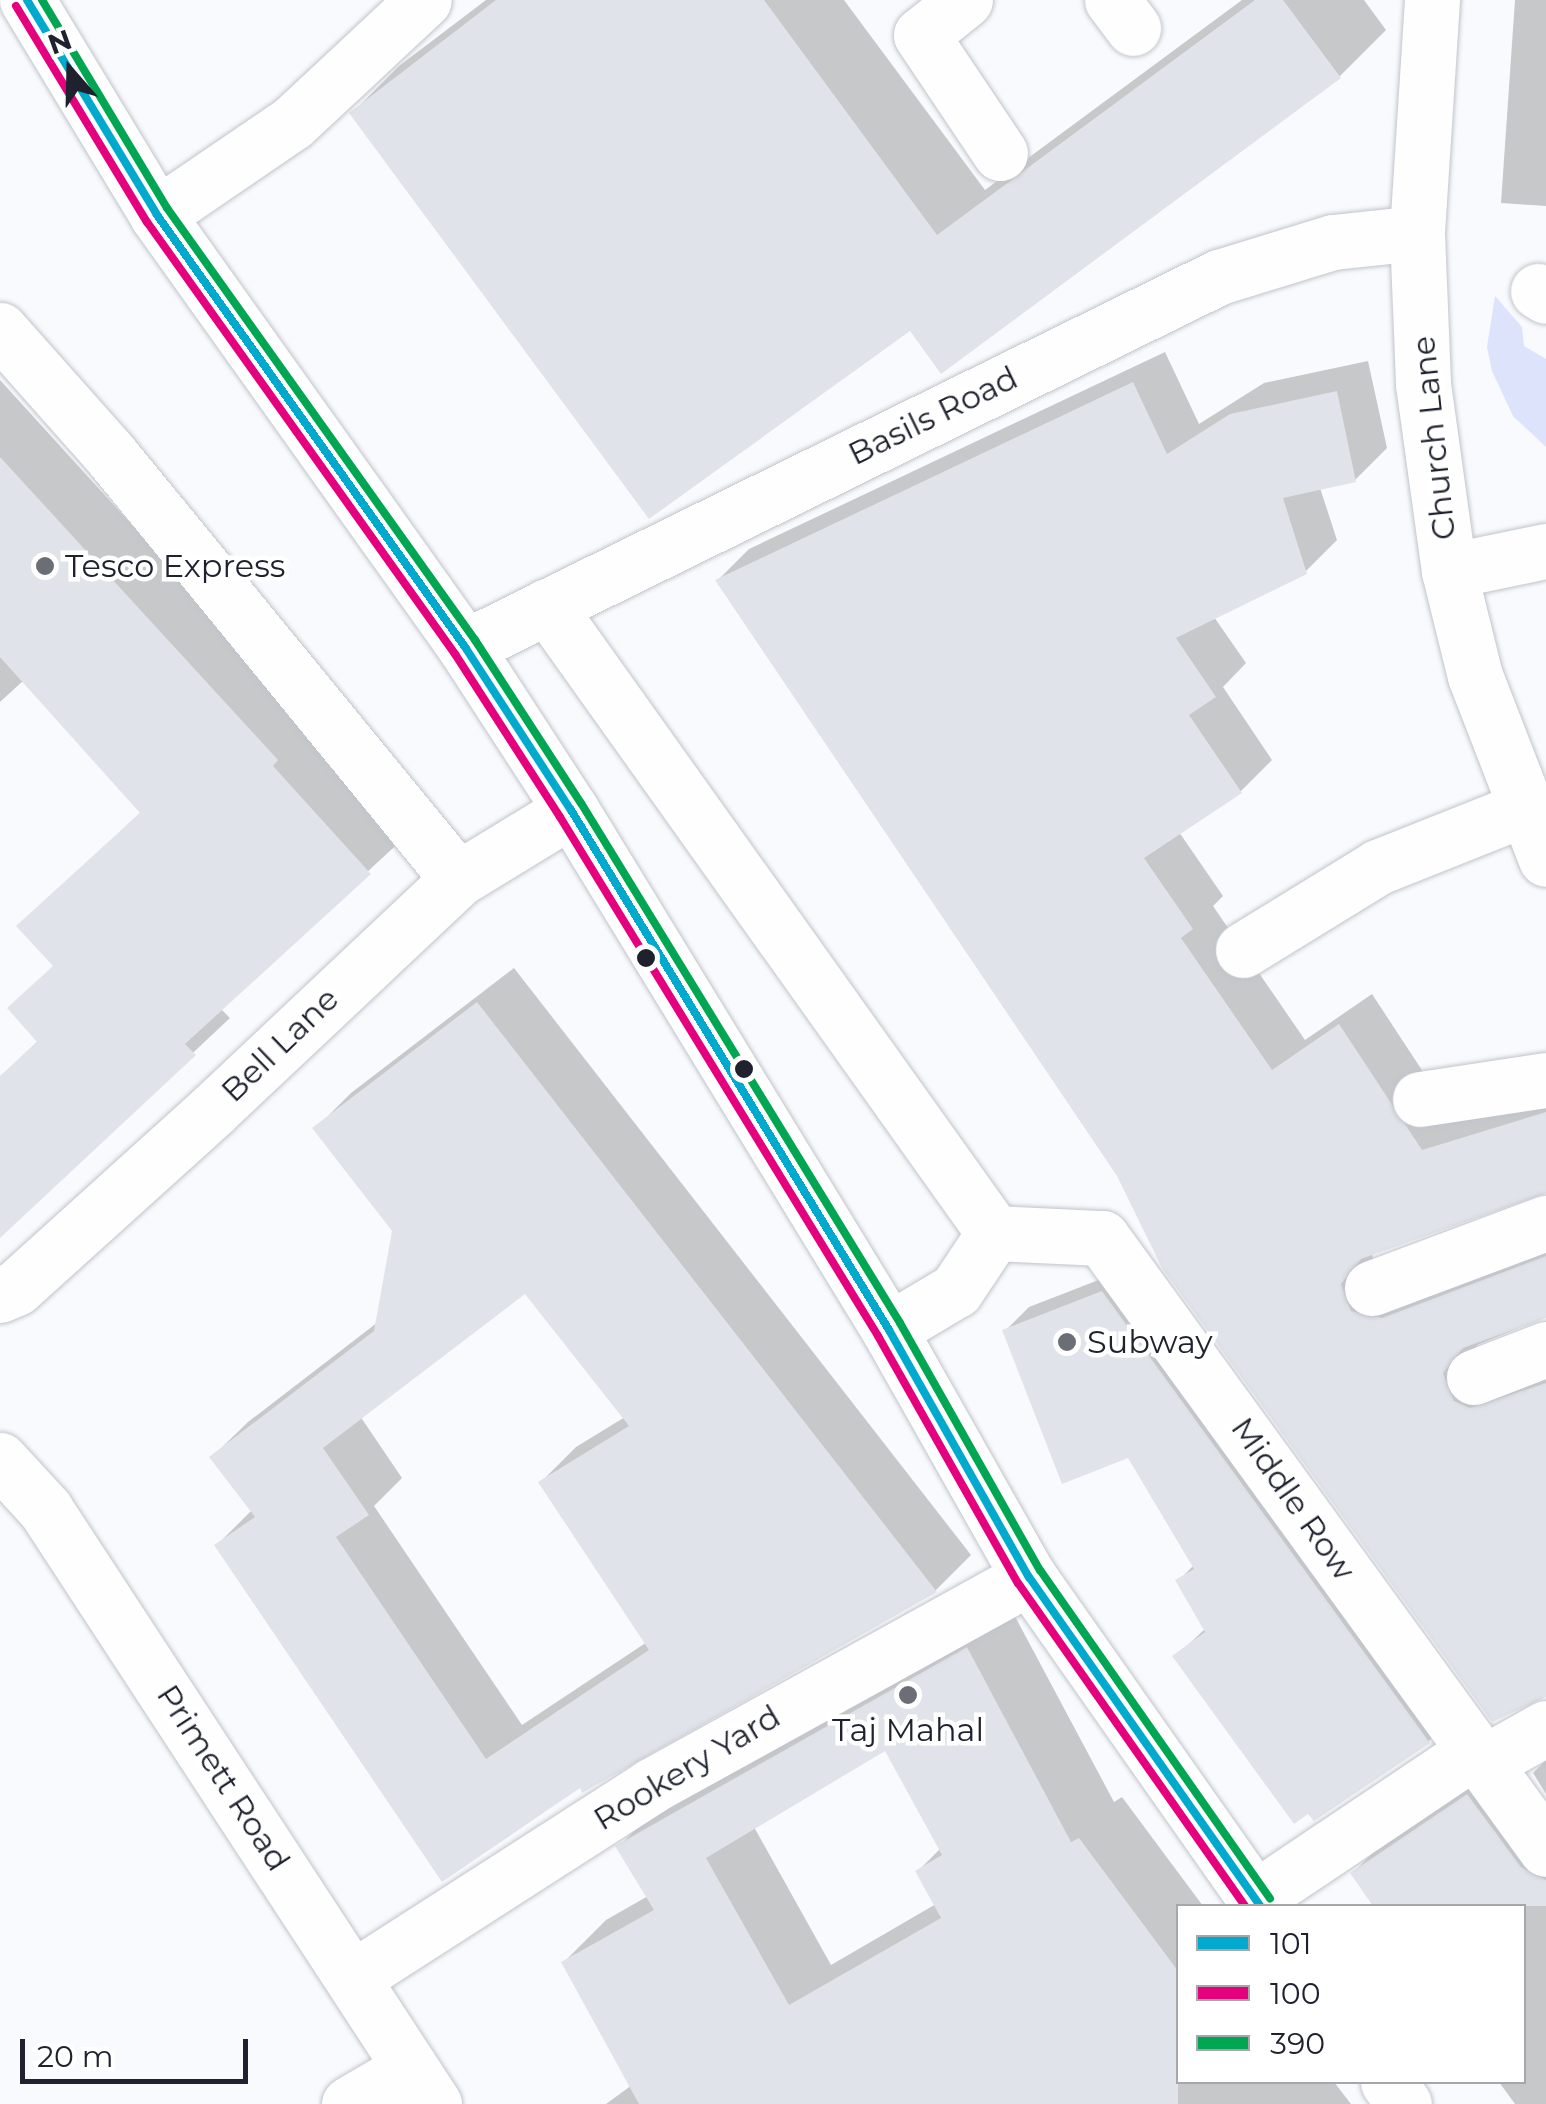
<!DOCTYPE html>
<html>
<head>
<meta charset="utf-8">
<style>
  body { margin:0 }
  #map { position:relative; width:1546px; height:2104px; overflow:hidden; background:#f8fafd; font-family:Montserrat,sans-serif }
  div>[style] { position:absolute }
  .green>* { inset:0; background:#dce3fb }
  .shadow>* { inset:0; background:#0003 }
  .building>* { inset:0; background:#e0e3e9 }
  .roads { filter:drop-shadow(0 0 2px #c0c4ca) drop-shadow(0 0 2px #c0c4ca) }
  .minor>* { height:55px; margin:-27.5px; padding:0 27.5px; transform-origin:27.5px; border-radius:27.5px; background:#fefeff }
  .bus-1>* { height:8px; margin:-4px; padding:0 4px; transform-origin:4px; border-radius:4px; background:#00a9ce }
  .bus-2>* { height:8px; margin:-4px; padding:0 4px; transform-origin:4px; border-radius:4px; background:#e5007d }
  .bus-3>* { height:8px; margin:-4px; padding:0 4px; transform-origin:4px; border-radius:4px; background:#00a651 }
  .dots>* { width:28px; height:28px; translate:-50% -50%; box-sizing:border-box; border:5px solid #fff; border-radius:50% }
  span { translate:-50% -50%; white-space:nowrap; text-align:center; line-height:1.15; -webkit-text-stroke:9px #fff; paint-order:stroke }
  .street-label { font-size:32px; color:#1f222e }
  .poi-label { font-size:32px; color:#1f222e }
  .left { translate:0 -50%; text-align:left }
  .legend { position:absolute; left:1176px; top:1904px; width:350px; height:180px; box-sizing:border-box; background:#fff; border:2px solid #a5a7ab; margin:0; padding:12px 18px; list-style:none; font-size:30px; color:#1f222e }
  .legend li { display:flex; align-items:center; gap:20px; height:50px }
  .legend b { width:50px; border:2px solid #a5a7ab }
  .north { position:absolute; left:20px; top:20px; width:100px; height:100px; -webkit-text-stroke:8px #fff; paint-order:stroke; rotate:340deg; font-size:28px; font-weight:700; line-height:40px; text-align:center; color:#1f222e }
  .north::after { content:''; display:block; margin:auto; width:35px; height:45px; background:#1f222e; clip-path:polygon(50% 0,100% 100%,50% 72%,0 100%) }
  .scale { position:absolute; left:20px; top:2039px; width:228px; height:45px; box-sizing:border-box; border:5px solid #1f222e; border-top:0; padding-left:12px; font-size:30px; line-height:35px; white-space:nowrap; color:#1f222e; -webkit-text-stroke:8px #fff; paint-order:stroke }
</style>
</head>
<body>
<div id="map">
  <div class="green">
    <div style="clip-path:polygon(1495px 296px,1522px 327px,1524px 346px,1546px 359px,1546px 447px,1513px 416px,1492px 371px,1487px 347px)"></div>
  </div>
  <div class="shadow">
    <div style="clip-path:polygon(486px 0,844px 0,985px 190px,1242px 0,1364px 0,1386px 30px,1340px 76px,910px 327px,352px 113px,399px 66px)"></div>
    <div style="clip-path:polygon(1515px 0,1546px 0,1546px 206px,1501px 203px)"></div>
    <div style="clip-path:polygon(1165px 352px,1199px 424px,1264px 383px,1368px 361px,1387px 448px,1355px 480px,1320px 488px,1337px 540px,1305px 572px,1214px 617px,1246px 663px,1223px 687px,1272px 760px,1241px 791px,1179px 832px,1223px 896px,1213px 906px,1305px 1040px,1372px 994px,1454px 1119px,1546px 1091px,1546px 1193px,1372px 1252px,1374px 1268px,1546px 1238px,1546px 1317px,1477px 1345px,1475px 1355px,1546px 1363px,1546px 1694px,1119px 1175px,718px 580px,749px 549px)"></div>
    <div style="clip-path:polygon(0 380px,312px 723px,405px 837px,220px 1008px,230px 1018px,15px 1220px,0 1204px,0 1077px,39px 1040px,55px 964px,20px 926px,142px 811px,24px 680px,0 702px)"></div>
    <div style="clip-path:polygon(evenodd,514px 968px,971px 1555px,936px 1590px,583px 1790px,580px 1785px,442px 1878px,217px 1545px,253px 1509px,212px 1457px,248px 1422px,378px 1322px,394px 1231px,316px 1128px,351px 1093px,514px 968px,525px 1291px,625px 1417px,576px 1447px,541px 1482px,647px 1642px,522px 1725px,374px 1506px,402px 1478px,360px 1416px,525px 1291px)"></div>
    <div style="clip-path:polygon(1127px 1269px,1453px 1717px,1429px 1741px,1314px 1818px,1175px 1657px,1206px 1628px,1178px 1581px,1194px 1565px,1130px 1455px,1005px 1331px,1029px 1307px)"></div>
    <div style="clip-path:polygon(evenodd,1010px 1607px,1114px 1802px,1122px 1797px,1203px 1906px,1178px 1906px,1178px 2082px,1334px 2082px,1351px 2104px,606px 2104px,632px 2085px,564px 1962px,606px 1920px,648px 1896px,618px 1847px,660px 1805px,1010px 1607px,886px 1748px,941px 1848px,918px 1871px,936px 1904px,831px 1965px,754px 1827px,886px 1748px)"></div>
    <div style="clip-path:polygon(1546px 1760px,1546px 1794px,1533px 1773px)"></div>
    <div style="clip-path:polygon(1500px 1764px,1546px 1827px,1546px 2104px,1515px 2104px,1499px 2082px,1524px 2082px,1524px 1906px,1376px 1906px,1353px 1873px,1384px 1841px)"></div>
  </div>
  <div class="building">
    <div style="clip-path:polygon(496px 0,764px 0,937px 235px,1255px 0,1283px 0,1341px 78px,941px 374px,910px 331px,649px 519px,349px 113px)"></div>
    <div style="clip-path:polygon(1133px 382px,1167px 454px,1230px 414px,1337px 391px,1356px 482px,1283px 498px,1307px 574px,1176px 638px,1216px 697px,1189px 715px,1242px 793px,1144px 858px,1193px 929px,1181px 938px,1272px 1070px,1339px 1024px,1422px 1150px,1546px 1112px,1546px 1193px,1361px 1259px,1341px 1284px,1351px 1311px,1382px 1318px,1546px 1256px,1546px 1318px,1463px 1348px,1443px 1373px,1454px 1401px,1470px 1408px,1546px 1383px,1546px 1697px,1492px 1722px,1162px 1268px,1117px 1176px,715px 580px)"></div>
    <div style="clip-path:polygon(0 457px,278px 760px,273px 766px,371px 874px,185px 1044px,196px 1055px,0 1238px,0 1076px,37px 1042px,7px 1008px,53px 966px,16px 926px,140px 813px,0 657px)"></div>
    <div style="clip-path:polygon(evenodd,477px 1002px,937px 1592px,582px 1793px,580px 1788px,442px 1882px,214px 1545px,255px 1517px,209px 1457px,374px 1331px,392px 1231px,312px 1128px,477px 1002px,525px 1294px,629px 1426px,538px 1482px,649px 1650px,486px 1759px,336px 1537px,369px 1515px,323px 1448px,525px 1294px)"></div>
    <div style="clip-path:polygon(1102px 1291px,1430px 1743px,1314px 1821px,1308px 1814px,1294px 1824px,1172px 1656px,1205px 1632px,1175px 1580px,1194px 1569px,1128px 1458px,1062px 1484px,1002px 1330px)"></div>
    <div style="clip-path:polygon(evenodd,967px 1647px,1071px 1842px,1079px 1838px,1178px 1971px,1178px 2104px,639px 2104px,561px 1962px,654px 1910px,615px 1846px,967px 1647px,885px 1751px,942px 1855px,915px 1871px,941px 1918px,789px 2005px,706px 1858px,885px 1751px)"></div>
    <div style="clip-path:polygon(1467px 1794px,1521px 1867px,1546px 1880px,1546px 1906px,1373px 1906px,1350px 1873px)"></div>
  </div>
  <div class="roads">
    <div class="minor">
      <div style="left:27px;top:0;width:251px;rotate:58.8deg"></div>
      <div style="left:157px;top:215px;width:531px;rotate:54.51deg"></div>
      <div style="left:465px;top:647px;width:194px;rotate:57deg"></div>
      <div style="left:571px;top:810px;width:610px;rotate:58.55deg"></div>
      <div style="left:889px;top:1330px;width:284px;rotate:60.5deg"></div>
      <div style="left:1029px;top:1577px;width:402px;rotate:54.9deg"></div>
      <div style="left:965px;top:0;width:56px;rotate:141.5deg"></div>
      <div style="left:921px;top:35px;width:142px;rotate:56.2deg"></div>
      <div style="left:1112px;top:0;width:35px;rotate:53deg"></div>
      <div style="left:1432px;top:0;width:233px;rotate:93.7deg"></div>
      <div style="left:1417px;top:233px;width:151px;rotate:87.7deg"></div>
      <div style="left:1423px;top:384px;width:189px;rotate:82.1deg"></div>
      <div style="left:1449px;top:571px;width:108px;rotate:76.1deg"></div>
      <div style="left:1475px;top:676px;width:196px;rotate:68.8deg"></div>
      <div style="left:157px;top:215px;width:163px;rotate:-34.3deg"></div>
      <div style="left:292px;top:123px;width:180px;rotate:-43deg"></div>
      <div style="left:1538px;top:291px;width:9px;rotate:32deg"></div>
      <div style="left:0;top:330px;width:166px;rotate:48.4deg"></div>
      <div style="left:110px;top:454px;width:549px;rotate:50.69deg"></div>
      <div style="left:1449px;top:571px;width:99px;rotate:-11.7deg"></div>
      <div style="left:547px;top:606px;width:770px;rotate:54.51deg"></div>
      <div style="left:994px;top:1233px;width:69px;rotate:123.7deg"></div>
      <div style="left:956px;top:1290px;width:78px;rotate:149.2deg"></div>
      <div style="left:465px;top:647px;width:840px;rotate:-26.14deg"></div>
      <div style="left:1219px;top:277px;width:119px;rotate:-17.1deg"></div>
      <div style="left:1333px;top:242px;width:84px;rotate:-6.1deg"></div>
      <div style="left:1243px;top:950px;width:158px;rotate:-31.6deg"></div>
      <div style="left:1378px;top:867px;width:159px;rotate:-21.7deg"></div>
      <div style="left:1420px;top:1099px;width:127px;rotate:-8.6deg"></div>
      <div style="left:994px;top:1233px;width:108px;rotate:2.7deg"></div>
      <div style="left:1102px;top:1238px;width:755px;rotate:53.99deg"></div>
      <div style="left:1372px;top:1288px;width:186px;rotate:-20.5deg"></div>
      <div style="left:0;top:1295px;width:17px;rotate:-24deg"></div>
      <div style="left:16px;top:1288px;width:267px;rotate:-42.1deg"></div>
      <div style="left:214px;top:1109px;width:335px;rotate:-43.3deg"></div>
      <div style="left:458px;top:879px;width:132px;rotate:-31.4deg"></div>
      <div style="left:1474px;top:1377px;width:77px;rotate:-21.3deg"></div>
      <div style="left:0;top:1460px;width:67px;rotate:47.4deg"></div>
      <div style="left:45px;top:1509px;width:711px;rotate:56.82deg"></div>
      <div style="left:1482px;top:1764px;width:73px;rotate:-29.4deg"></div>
      <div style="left:1254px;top:1899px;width:264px;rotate:-33.9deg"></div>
      <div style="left:354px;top:1977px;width:353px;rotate:-32.7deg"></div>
      <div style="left:651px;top:1786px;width:432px;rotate:-28.9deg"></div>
      <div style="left:1388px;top:2082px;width:27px;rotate:54deg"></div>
      <div style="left:349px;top:2104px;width:71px;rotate:-30.5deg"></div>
    </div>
  </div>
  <div class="bus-1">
    <div style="left:27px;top:0;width:251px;rotate:58.8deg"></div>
    <div style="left:157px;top:215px;width:531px;rotate:54.51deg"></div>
    <div style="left:465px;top:647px;width:194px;rotate:57deg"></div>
    <div style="left:571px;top:810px;width:610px;rotate:58.55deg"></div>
    <div style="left:889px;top:1330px;width:284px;rotate:60.5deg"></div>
    <div style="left:1029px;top:1577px;width:402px;rotate:54.9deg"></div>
  </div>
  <div class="bus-2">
    <div style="left:16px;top:6px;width:253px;rotate:58.8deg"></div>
    <div style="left:147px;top:222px;width:531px;rotate:54.51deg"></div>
    <div style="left:455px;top:654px;width:194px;rotate:57.2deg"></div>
    <div style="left:560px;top:817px;width:609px;rotate:58.5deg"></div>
    <div style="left:878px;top:1336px;width:284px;rotate:60.5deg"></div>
    <div style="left:1018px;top:1583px;width:395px;rotate:54.9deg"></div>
  </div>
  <div class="bus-3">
    <div style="left:42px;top:0;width:243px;rotate:59deg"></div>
    <div style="left:167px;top:208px;width:531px;rotate:54.51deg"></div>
    <div style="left:475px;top:640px;width:194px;rotate:57deg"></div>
    <div style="left:581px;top:803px;width:610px;rotate:58.47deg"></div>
    <div style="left:900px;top:1323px;width:284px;rotate:60.5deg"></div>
    <div style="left:1040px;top:1570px;width:401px;rotate:55deg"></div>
  </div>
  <div class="dots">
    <div style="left:45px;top:566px;background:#6b6e76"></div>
    <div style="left:646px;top:958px;background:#1f222e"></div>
    <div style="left:744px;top:1069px;background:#1f222e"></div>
    <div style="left:1067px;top:1342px;background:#6b6e76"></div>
    <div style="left:908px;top:1695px;background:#6b6e76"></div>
  </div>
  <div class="street-label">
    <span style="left:933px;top:416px;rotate:-26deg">Basils Road</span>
    <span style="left:1434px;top:438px;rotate:-96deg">Church Lane</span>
    <span style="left:280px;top:1045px;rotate:-44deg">Bell Lane</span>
    <span style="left:1293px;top:1499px;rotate:55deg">Middle Row</span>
    <span style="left:687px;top:1768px;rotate:-31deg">Rookery Yard</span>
    <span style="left:223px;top:1778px;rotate:57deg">Primett Road</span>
  </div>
  <div class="poi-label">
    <span class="left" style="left:65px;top:566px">Tesco Express</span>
    <span class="left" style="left:1087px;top:1342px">Subway</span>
    <span style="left:908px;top:1730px">Taj Mahal</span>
  </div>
  <ul class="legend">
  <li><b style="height:12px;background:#00a9ce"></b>101</li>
  <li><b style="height:12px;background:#e5007d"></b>100</li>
  <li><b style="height:12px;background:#00a651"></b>390</li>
  </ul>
  <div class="north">N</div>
  <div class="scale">20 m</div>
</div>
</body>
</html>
